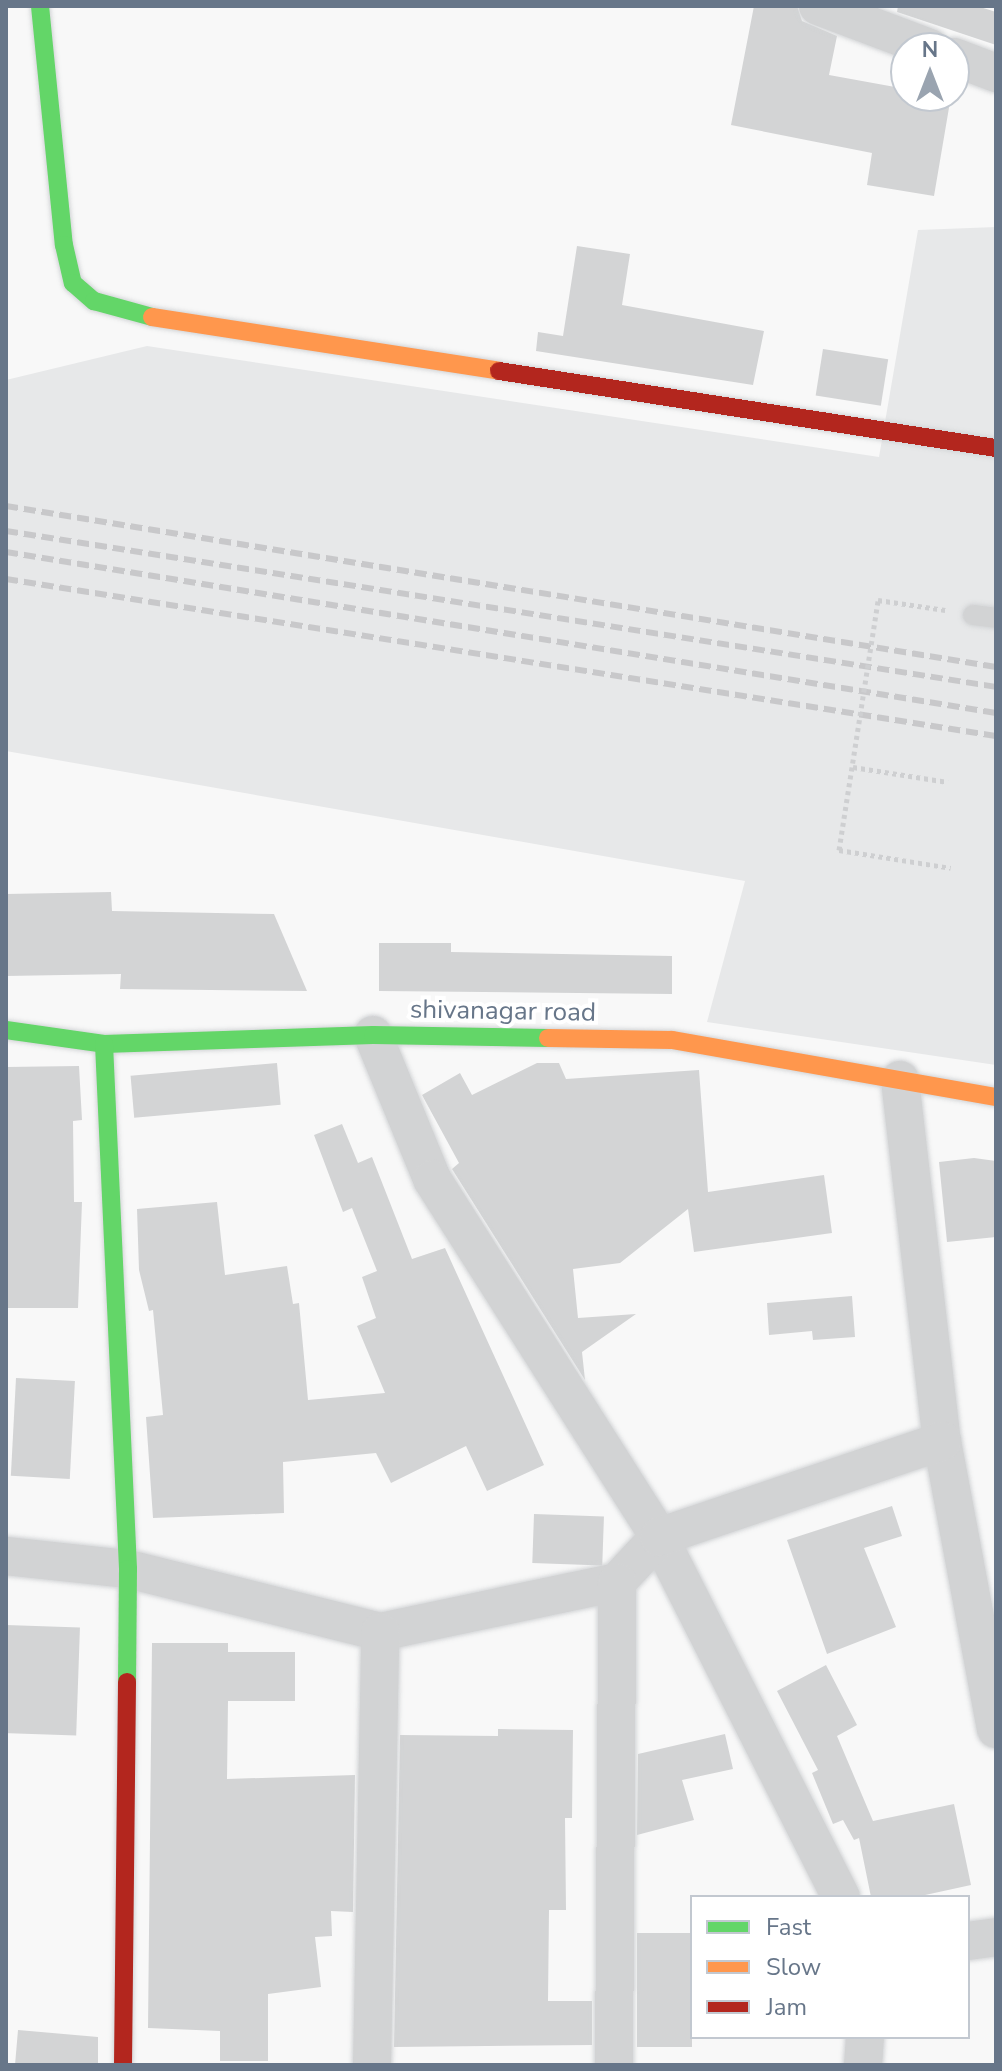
<!DOCTYPE html>
<html>
<head>
<meta charset="utf-8">
<style>
  body { margin:0 }
  #map { position:relative; width:1002px; height:2071px; overflow:hidden; background:#f8f8f8; font-family:"Nunito Sans",sans-serif }
  div>[style] { position:absolute }
  .built>* { inset:0; background:#e7e8e9 }
  .building>* { inset:0; background:#d3d4d5; transform-origin:0 0 }
  .path>* { height:5px; margin-top:-2.5px; transform-origin:0; background:repeating-linear-gradient(90deg,#cecfd1 0 4px,transparent 0 8px) }
  .roads { filter:drop-shadow(0 0 2px #d3d5d7) drop-shadow(0 0 2px #d3d5d7) }
  .lane>* { height:20px; margin:-10px; padding:0 10px; transform-origin:10px; border-radius:10px; background:#d2d3d4 }
  .street>* { height:38px; margin:-19px; padding:0 19px; transform-origin:19px; border-radius:19px; background:#d2d3d4 }
  .fast>* { height:18px; margin:-9px; padding:0 9px; transform-origin:9px; border-radius:9px; background:#63d668 }
  .slow>* { height:18px; margin:-9px; padding:0 9px; transform-origin:9px; border-radius:9px; background:#ff974d }
  .jam>* { height:18px; margin:-9px; padding:0 9px; transform-origin:9px; border-radius:9px; background:#b3261e }
  .rail>* { height:6px; margin-top:-3px; transform-origin:0; background:repeating-linear-gradient(90deg,#c8c8ca 0 12px,transparent 0 18px) }
  .path-bridge>* { height:5px; margin-top:-2.5px; transform-origin:0; background:repeating-linear-gradient(90deg,#cecfd1 0 4px,transparent 0 8px) }
  span { translate:-50% -50%; white-space:nowrap; text-align:center; line-height:1.15; -webkit-text-stroke:8px #fff; paint-order:stroke }
  .street-label { font-size:26px; color:#677689 }
  .frame { position:absolute; inset:0; border:8px solid #677689; pointer-events:none }
  .legend { position:absolute; left:690px; top:1895px; width:280px; height:144px; box-sizing:border-box; background:#fff; border:2px solid #c2c8d0; margin:0; padding:10px 14px; list-style:none; font-size:24px; color:#677689 }
  .legend li { display:flex; align-items:center; gap:16px; height:40px }
  .legend b { width:40px; border:2px solid #c2c8d0 }
  .north { position:absolute; left:890px; top:32px; width:80px; height:80px; box-sizing:border-box; background:#fff; border:2px solid #c2c8d0; border-radius:50%; rotate:0deg; font-size:22px; font-weight:700; line-height:32px; text-align:center; color:#677689 }
  .north::after { content:''; display:block; margin:auto; width:28px; height:36px; background:#9aa4b0; clip-path:polygon(50% 0,100% 100%,50% 72%,0 100%) }
</style>
</head>
<body>
<div id="map">
  <div class="built">
    <div style="clip-path:polygon(996px 227px,996px 1065px,707px 1022px,745px 881px,6px 751px,6px 380px,147px 346px,879px 457px,918px 230px)"></div>
  </div>
  <div class="building">
    <div style="clip-path:polygon(754px 6px,797px 6px,802px 21px,837px 36px,829px 75px,906px 89px,906px 96px,951px 96px,934px 196px,867px 185px,872px 153px,731px 125px)"></div>
    <div style="clip-path:polygon(898px 6px,977px 6px,996px 12px,996px 45px,897px 12px)"></div>
    <div style="clip-path:polygon(577px 246px,630px 254px,622px 305px,764px 331px,753px 385px,536px 351px,538px 332px,563px 336px)"></div>
    <div style="left:823px;top:349px;width:66px;height:47px;rotate:9deg"></div>
    <div style="clip-path:polygon(111px 892px,112px 911px,274px 914px,307px 991px,120px 989px,121px 974px,6px 976px,6px 894px)"></div>
    <div style="clip-path:polygon(379px 943px,451px 943px,451px 952px,672px 956px,672px 994px,379px 991px)"></div>
    <div style="left:277px;top:1063px;width:42px;height:147px;rotate:85deg"></div>
    <div style="clip-path:polygon(537px 1063px,559px 1063px,566px 1079px,699px 1070px,708px 1192px,824px 1175px,832px 1233px,694px 1252px,688px 1209px,620px 1263px,573px 1269px,578px 1318px,636px 1314px,582px 1352px,585px 1380px,452px 1169px,459px 1163px,422px 1095px,460px 1073px,472px 1095px)"></div>
    <div style="clip-path:polygon(79px 1066px,82px 1120px,73px 1121px,74px 1202px,82px 1202px,78px 1308px,6px 1308px,6px 1067px)"></div>
    <div style="clip-path:polygon(342px 1124px,358px 1163px,372px 1157px,412px 1259px,445px 1248px,544px 1465px,487px 1491px,466px 1446px,391px 1483px,376px 1453px,283px 1462px,284px 1513px,153px 1518px,146px 1417px,163px 1415px,153px 1310px,149px 1311px,139px 1270px,137px 1209px,217px 1202px,225px 1275px,287px 1266px,293px 1304px,299px 1303px,308px 1400px,385px 1393px,357px 1326px,376px 1318px,362px 1277px,377px 1271px,352px 1208px,343px 1212px,314px 1135px)"></div>
    <div style="clip-path:polygon(974px 1158px,996px 1161px,996px 1237px,947px 1242px,939px 1162px)"></div>
    <div style="clip-path:polygon(852px 1296px,855px 1337px,813px 1340px,812px 1331px,769px 1335px,767px 1303px)"></div>
    <div style="left:16px;top:1378px;width:59px;height:98px;rotate:3deg"></div>
    <div style="clip-path:polygon(892px 1506px,902px 1536px,864px 1548px,896px 1627px,827px 1654px,787px 1540px)"></div>
    <div style="left:534px;top:1514px;width:70px;height:49px;rotate:2deg"></div>
    <div style="left:6px;top:1625px;width:74px;height:108px;rotate:2deg"></div>
    <div style="clip-path:polygon(152px 1643px,228px 1643px,228px 1652px,295px 1652px,295px 1701px,228px 1701px,227px 1779px,355px 1775px,353px 1912px,331px 1911px,332px 1936px,315px 1937px,321px 1987px,268px 1994px,268px 2061px,220px 2061px,220px 2031px,148px 2028px)"></div>
    <div style="clip-path:polygon(826px 1665px,857px 1725px,837px 1736px,873px 1821px,954px 1804px,971px 1885px,916px 1897px,871px 1897px,859px 1838px,854px 1840px,843px 1820px,833px 1824px,812px 1773px,818px 1770px,777px 1691px)"></div>
    <div style="clip-path:polygon(498px 1729px,573px 1730px,572px 1818px,565px 1818px,566px 1910px,549px 1910px,548px 2001px,592px 2001px,592px 2045px,394px 2047px,400px 1735px,498px 1736px)"></div>
    <div style="clip-path:polygon(725px 1734px,733px 1769px,682px 1780px,694px 1820px,637px 1835px,638px 1754px)"></div>
    <div style="left:692px;top:1933px;width:114px;height:55px;rotate:90deg"></div>
    <div style="clip-path:polygon(18px 2030px,98px 2037px,98px 2065px,15px 2065px)"></div>
  </div>
  <div class="path">
    <div style="left:878px;top:600px;width:68px;rotate:8.5deg"></div>
    <div style="left:853px;top:767px;width:96px;rotate:9deg"></div>
    <div style="left:839px;top:850px;width:113px;rotate:9.1deg"></div>
  </div>
  <div class="roads">
    <div class="lane">
      <div style="left:973px;top:615px;width:23px;rotate:7deg"></div>
    </div>
    <div class="street">
      <div style="left:818px;top:6px;width:120px;rotate:20.6deg"></div>
      <div style="left:954px;top:57px;width:45px;rotate:20.9deg"></div>
      <div style="left:373px;top:1035px;width:156px;rotate:67.7deg"></div>
      <div style="left:432px;top:1179px;width:424px;rotate:57.6deg"></div>
      <div style="left:659px;top:1537px;width:403px;rotate:63.2deg"></div>
      <div style="left:900px;top:1080px;width:363px;rotate:83.4deg"></div>
      <div style="left:942px;top:1441px;width:293px;rotate:79.4deg"></div>
      <div style="left:6px;top:1556px;width:123px;rotate:6.1deg"></div>
      <div style="left:128px;top:1569px;width:260px;rotate:14deg"></div>
      <div style="left:380px;top:1632px;width:242px;rotate:-11.9deg"></div>
      <div style="left:617px;top:1582px;width:62px;rotate:-47deg"></div>
      <div style="left:659px;top:1537px;width:299px;rotate:-18.7deg"></div>
      <div style="left:968px;top:1941px;width:28px;rotate:-8deg"></div>
      <div style="left:372px;top:2065px;width:433px;rotate:-88.9deg"></div>
      <div style="left:614px;top:2065px;width:483px;rotate:-89.6deg"></div>
      <div style="left:863px;top:2065px;width:28px;rotate:-86deg"></div>
    </div>
    <div class="fast">
      <div style="left:40px;top:6px;width:240px;rotate:84.3deg"></div>
      <div style="left:64px;top:245px;width:39px;rotate:77deg"></div>
      <div style="left:73px;top:283px;width:28px;rotate:41deg"></div>
      <div style="left:94px;top:301px;width:60px;rotate:15.4deg"></div>
      <div style="left:6px;top:1030px;width:99px;rotate:8.1deg"></div>
      <div style="left:104px;top:1044px;width:269px;rotate:-1.9deg"></div>
      <div style="left:373px;top:1035px;width:175px;rotate:1deg"></div>
      <div style="left:104px;top:1044px;width:526px;rotate:87.38deg"></div>
      <div style="left:128px;top:1569px;width:113px;rotate:90.5deg"></div>
    </div>
    <div class="slow">
      <div style="left:152px;top:317px;width:351px;rotate:8.8deg"></div>
      <div style="left:548px;top:1038px;width:124px;rotate:0.9deg"></div>
      <div style="left:672px;top:1040px;width:329px;rotate:10deg"></div>
    </div>
    <div class="jam">
      <div style="left:499px;top:371px;width:503px;rotate:8.81deg"></div>
      <div style="left:123px;top:2065px;width:383px;rotate:-89.4deg"></div>
    </div>
  </div>
  <div class="rail">
    <div style="left:6px;top:506px;width:1003px;rotate:9.24deg"></div>
    <div style="left:6px;top:531px;width:1002px;rotate:8.95deg"></div>
    <div style="left:6px;top:552px;width:1003px;rotate:9.24deg"></div>
    <div style="left:6px;top:579px;width:1002px;rotate:9.01deg"></div>
  </div>
  <div class="path-bridge">
    <div style="left:839px;top:850px;width:253px;rotate:-81.1deg"></div>
  </div>
  <div class="street-label">
    <span style="left:503px;top:1011px;rotate:1deg">shivanagar road</span>
  </div>
  <div class="frame"></div>
  <ul class="legend">
  <li><b style="height:10px;background:#63d668"></b>Fast</li>
  <li><b style="height:10px;background:#ff974d"></b>Slow</li>
  <li><b style="height:10px;background:#b3261e"></b>Jam</li>
  </ul>
  <div class="north">N</div>
</div>
</body>
</html>
